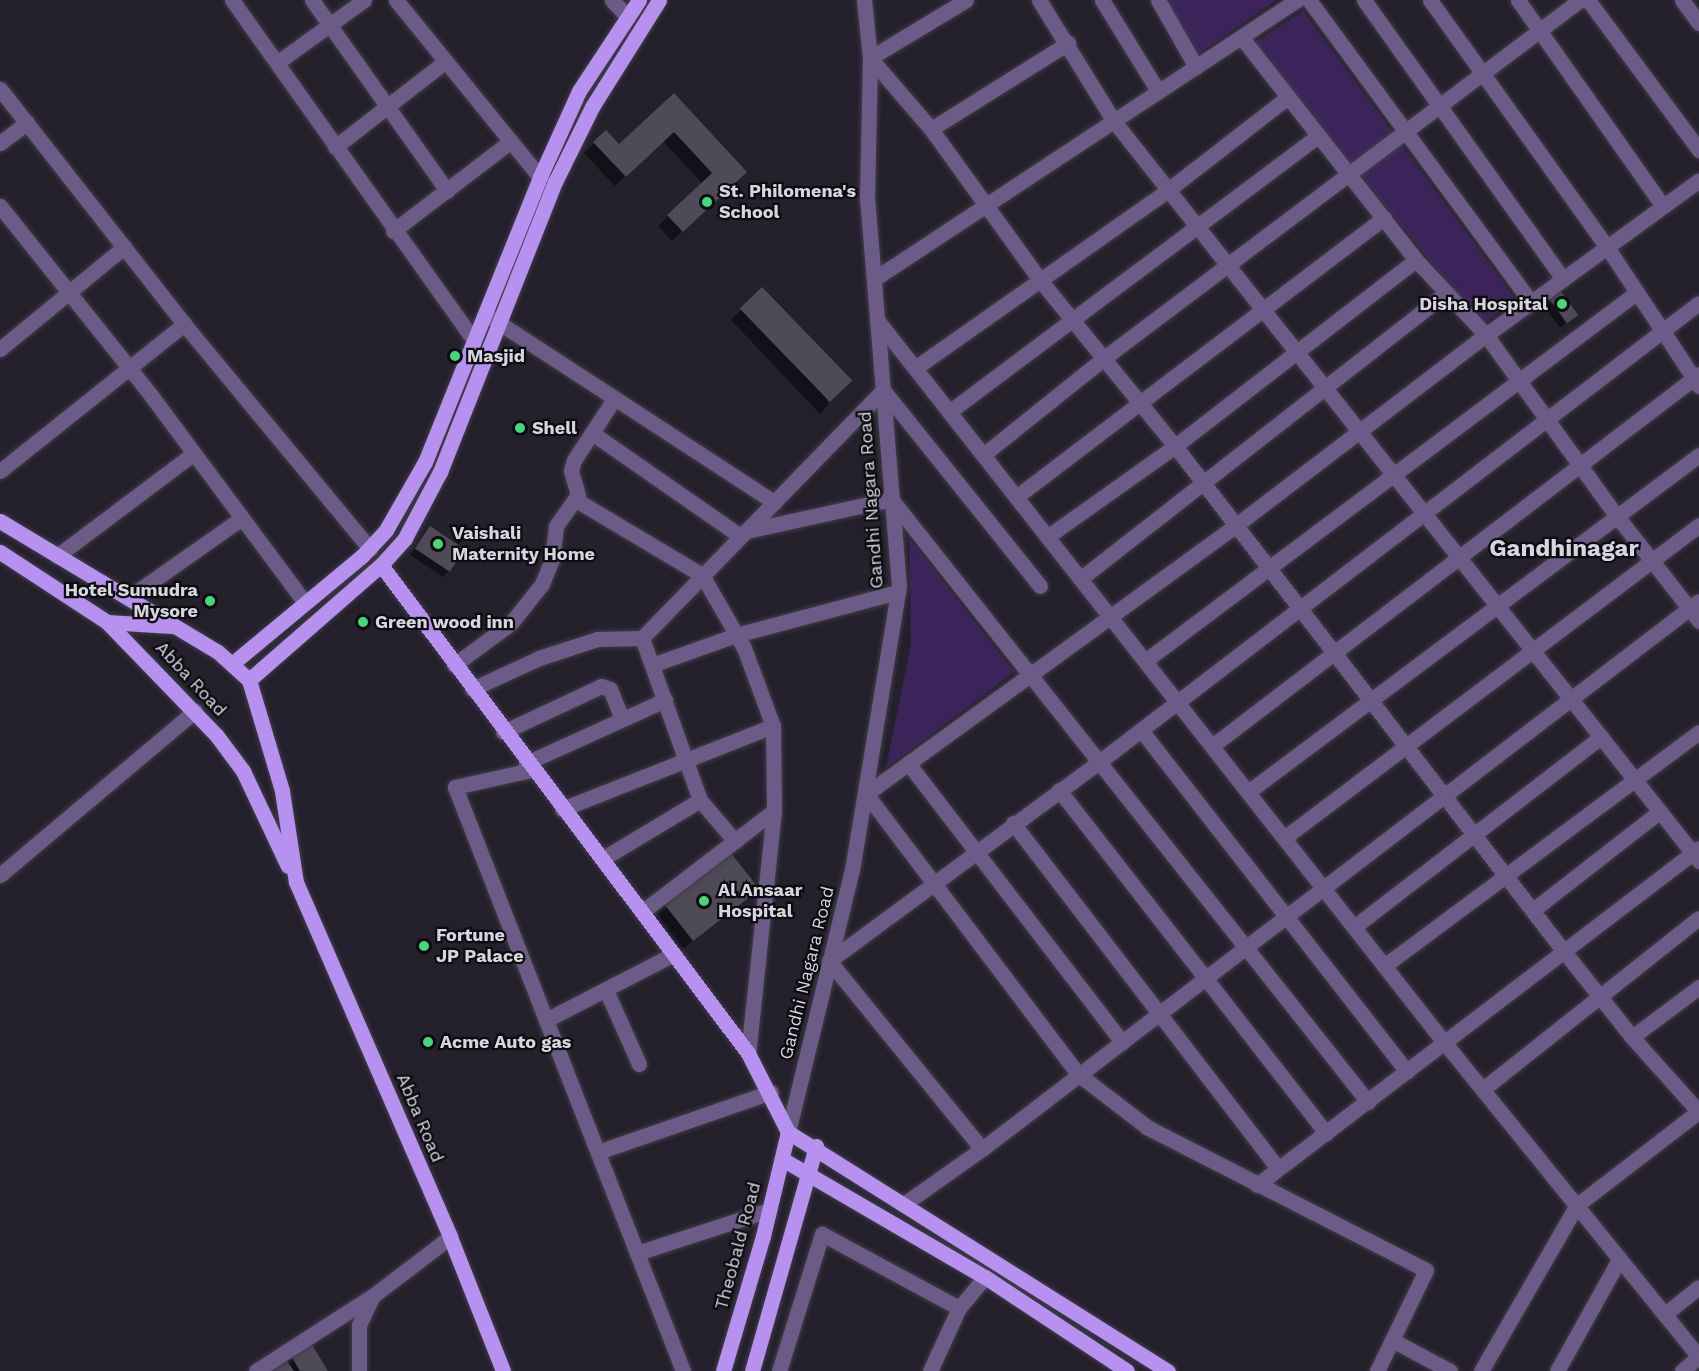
<!DOCTYPE html>
<html>
<head>
<meta charset="utf-8">
<style>
  body { margin:0 }
  #map { position:relative; width:1699px; height:1371px; overflow:hidden; background:#24202c; font-family:"Work Sans",sans-serif }
  div>[style] { position:absolute }
  .green>* { inset:0; background:#3c245b }
  .shadow>* { inset:0; background:#0007 }
  .building>* { inset:0; background:#4e4a57; transform-origin:0 0 }
  .roads { filter:drop-shadow(0 0 2px #413d48) drop-shadow(0 0 2px #413d48) }
  .minor>* { height:15px; margin:-7.5px; padding:0 7.5px; transform-origin:7.5px; border-radius:7.5px; background:#6c5b87 }
  .major>* { height:15px; margin:-7.5px; padding:0 7.5px; transform-origin:7.5px; border-radius:7.5px; background:#b691ef }
  .dots>* { width:16px; height:16px; translate:-50% -50%; box-sizing:border-box; border:3px solid #0c0b10; border-radius:50% }
  span { translate:-50% -50%; white-space:nowrap; text-align:center; line-height:1.15; -webkit-text-stroke:4.5px #0c0b10; paint-order:stroke }
  .poi-label { font-size:18px; color:#d7d5dd; font-weight:700 }
  .left { translate:0 -50%; text-align:left }
  .right { translate:-100% -50%; text-align:right }
  .street-label { font-size:18px; color:#d7d5dd }
  .district-label { font-size:24px; color:#d7d5dd; font-weight:700 }
</style>
</head>
<body>
<div id="map">
  <div class="green">
    <div style="clip-path:polygon(1165px 0,1276px 0,1198px 54px)"></div>
    <div style="clip-path:polygon(1303px 11px,1515px 299px,1482px 325px,1254px 43px)"></div>
    <div style="clip-path:polygon(909px 538px,1014px 672px,886px 768px,911px 644px)"></div>
  </div>
  <div class="shadow">
    <div style="clip-path:polygon(674px 95px,735px 182px,672px 241px,658px 226px,702px 183px,663px 141px,615px 186px,584px 153px,606px 132px,619px 146px)"></div>
    <div style="clip-path:polygon(762px 289px,829px 404px,820px 414px,731px 320px)"></div>
    <div style="clip-path:polygon(1550px 299px,1576px 314px,1560px 328px,1544px 306px)"></div>
    <div style="clip-path:polygon(430px 528px,449px 571px,443px 577px,410px 555px)"></div>
    <div style="clip-path:polygon(757px 889px,678px 953px,652px 918px,665px 905px)"></div>
    <div style="clip-path:polygon(291px 1355px,327px 1371px,275px 1371px)"></div>
  </div>
  <div class="building">
    <div style="clip-path:polygon(674px 93px,747px 172px,683px 232px,667px 215px,712px 173px,674px 132px,626px 177px,593px 142px,606px 130px,619px 144px)"></div>
    <div style="left:762px;top:287px;width:130px;height:31px;rotate:46deg"></div>
    <div style="left:1560px;top:290px;width:31px;height:14px;rotate:54deg"></div>
    <div style="left:430px;top:526px;width:42px;height:27px;rotate:34deg"></div>
    <div style="left:731px;top:853px;width:46px;height:84px;rotate:52deg"></div>
    <div style="clip-path:polygon(311px 1343px,328px 1371px,300px 1371px,290px 1354px)"></div>
    <div style="clip-path:polygon(287px 1361px,294px 1371px,272px 1371px)"></div>
  </div>
  <div class="roads">
    <div class="minor">
      <div style="left:232px;top:0;width:418px;rotate:54.6deg"></div>
      <div style="left:312px;top:0;width:234px;rotate:54.7deg"></div>
      <div style="left:396px;top:0;width:228px;rotate:50.9deg"></div>
      <div style="left:612px;top:0;width:23px;rotate:47deg"></div>
      <div style="left:966px;top:0;width:112px;rotate:148.9deg"></div>
      <div style="left:870px;top:58px;width:94px;rotate:49.3deg"></div>
      <div style="left:931px;top:129px;width:186px;rotate:54.2deg"></div>
      <div style="left:1040px;top:280px;width:214px;rotate:50.9deg"></div>
      <div style="left:1175px;top:446px;width:635px;rotate:52.43deg"></div>
      <div style="left:1562px;top:949px;width:112px;rotate:51.5deg"></div>
      <div style="left:1632px;top:1037px;width:101px;rotate:48.2deg"></div>
      <div style="left:1039px;top:0;width:141px;rotate:58.3deg"></div>
      <div style="left:1113px;top:120px;width:945px;rotate:51.66deg"></div>
      <div style="left:1102px;top:0;width:107px;rotate:58.4deg"></div>
      <div style="left:1158px;top:0;width:77px;rotate:60.4deg"></div>
      <div style="left:1309px;top:0;width:375px;rotate:53.7deg"></div>
      <div style="left:1364px;top:0;width:343px;rotate:54.5deg"></div>
      <div style="left:1430px;top:0;width:304px;rotate:54.4deg"></div>
      <div style="left:1607px;top:247px;width:167px;rotate:56.5deg"></div>
      <div style="left:1518px;top:0;width:252px;rotate:54.9deg"></div>
      <div style="left:1588px;top:0;width:187px;rotate:53.5deg"></div>
      <div style="left:1682px;top:0;width:29px;rotate:54deg"></div>
      <div style="left:1242px;top:38px;width:282px;rotate:51.9deg"></div>
      <div style="left:1416px;top:260px;width:103px;rotate:47deg"></div>
      <div style="left:1486px;top:335px;width:222px;rotate:54.2deg"></div>
      <div style="left:1616px;top:515px;width:135px;rotate:51.9deg"></div>
      <div style="left:278px;top:62px;width:106px;rotate:-35.8deg"></div>
      <div style="left:0;top:89px;width:298px;rotate:51.9deg"></div>
      <div style="left:184px;top:324px;width:292px;rotate:50.4deg"></div>
      <div style="left:931px;top:129px;width:162px;rotate:-32.1deg"></div>
      <div style="left:0;top:143px;width:34px;rotate:-37deg"></div>
      <div style="left:335px;top:147px;width:140px;rotate:-37.8deg"></div>
      <div style="left:0;top:206px;width:241px;rotate:51.4deg"></div>
      <div style="left:150px;top:394px;width:260px;rotate:53.4deg"></div>
      <div style="left:393px;top:231px;width:148px;rotate:-37.3deg"></div>
      <div style="left:874px;top:279px;width:507px;rotate:-33.41deg"></div>
      <div style="left:487px;top:315px;width:343px;rotate:33.1deg"></div>
      <div style="left:877px;top:320px;width:918px;rotate:51.86deg"></div>
      <div style="left:1444px;top:1042px;width:405px;rotate:51deg"></div>
      <div style="left:0;top:349px;width:161px;rotate:-39.4deg"></div>
      <div style="left:915px;top:368px;width:309px;rotate:-35.1deg"></div>
      <div style="left:1168px;top:190px;width:152px;rotate:-37.8deg"></div>
      <div style="left:949px;top:412px;width:461px;rotate:-36.8deg"></div>
      <div style="left:592px;top:433px;width:180px;rotate:34.8deg"></div>
      <div style="left:983px;top:455px;width:155px;rotate:-38.7deg"></div>
      <div style="left:1104px;top:358px;width:596px;rotate:-36.95deg"></div>
      <div style="left:0;top:471px;width:236px;rotate:-38.6deg"></div>
      <div style="left:1016px;top:497px;width:462px;rotate:-37.2deg"></div>
      <div style="left:576px;top:500px;width:147px;rotate:30.8deg"></div>
      <div style="left:702px;top:575px;width:84px;rotate:60.1deg"></div>
      <div style="left:744px;top:648px;width:83px;rotate:69.6deg"></div>
      <div style="left:773px;top:726px;width:85px;rotate:89.3deg"></div>
      <div style="left:774px;top:811px;width:243px;rotate:96.1deg"></div>
      <div style="left:746px;top:531px;width:148px;rotate:-12.4deg"></div>
      <div style="left:891px;top:499px;width:769px;rotate:51.65deg"></div>
      <div style="left:1047px;top:537px;width:157px;rotate:-35.4deg"></div>
      <div style="left:1175px;top:446px;width:304px;rotate:-37.7deg"></div>
      <div style="left:57px;top:556px;width:171px;rotate:-36.9deg"></div>
      <div style="left:1080px;top:579px;width:464px;rotate:-38deg"></div>
      <div style="left:128px;top:598px;width:139px;rotate:-35.1deg"></div>
      <div style="left:642px;top:638px;width:172px;rotate:70.3deg"></div>
      <div style="left:700px;top:800px;width:54px;rotate:49.5deg"></div>
      <div style="left:1145px;top:661px;width:614px;rotate:-36.85deg"></div>
      <div style="left:454px;top:665px;width:71px;rotate:-36.4deg"></div>
      <div style="left:511px;top:623px;width:50px;rotate:-51.5deg"></div>
      <div style="left:542px;top:584px;width:27px;rotate:-68deg"></div>
      <div style="left:552px;top:559px;width:33px;rotate:-83deg"></div>
      <div style="left:556px;top:526px;width:38px;rotate:-55deg"></div>
      <div style="left:578px;top:495px;width:25px;rotate:-106deg"></div>
      <div style="left:571px;top:471px;width:11px;rotate:-75deg"></div>
      <div style="left:574px;top:460px;width:73px;rotate:-56.7deg"></div>
      <div style="left:652px;top:665px;width:89px;rotate:-19.7deg"></div>
      <div style="left:736px;top:635px;width:168px;rotate:-14.9deg"></div>
      <div style="left:472px;top:689px;width:74px;rotate:-24.8deg"></div>
      <div style="left:539px;top:658px;width:61px;rotate:-18.1deg"></div>
      <div style="left:597px;top:639px;width:45px;rotate:-1.3deg"></div>
      <div style="left:642px;top:638px;width:346px;rotate:-45.8deg"></div>
      <div style="left:883px;top:390px;width:251px;rotate:51.3deg"></div>
      <div style="left:1141px;top:730px;width:433px;rotate:52.1deg"></div>
      <div style="left:503px;top:732px;width:108px;rotate:-25.1deg"></div>
      <div style="left:601px;top:686px;width:9px;rotate:18deg"></div>
      <div style="left:610px;top:689px;width:32px;rotate:68deg"></div>
      <div style="left:1212px;top:746px;width:613px;rotate:-37.37deg"></div>
      <div style="left:526px;top:763px;width:153px;rotate:-24.4deg"></div>
      <div style="left:908px;top:763px;width:352px;rotate:52.5deg"></div>
      <div style="left:531px;top:770px;width:78px;rotate:167.4deg"></div>
      <div style="left:455px;top:787px;width:627px;rotate:68.67deg"></div>
      <div style="left:1059px;top:790px;width:435px;rotate:52.1deg"></div>
      <div style="left:1248px;top:792px;width:563px;rotate:-36.77deg"></div>
      <div style="left:562px;top:809px;width:227px;rotate:-21.5deg"></div>
      <div style="left:1013px;top:823px;width:435px;rotate:52.5deg"></div>
      <div style="left:1284px;top:838px;width:520px;rotate:-37.02deg"></div>
      <div style="left:602px;top:859px;width:114px;rotate:-31deg"></div>
      <div style="left:0;top:875px;width:255px;rotate:-40.1deg"></div>
      <div style="left:1533px;top:910px;width:161px;rotate:-37.9deg"></div>
      <div style="left:643px;top:911px;width:165px;rotate:-37.4deg"></div>
      <div style="left:1354px;top:927px;width:312px;rotate:-37.6deg"></div>
      <div style="left:1384px;top:966px;width:392px;rotate:-36.6deg"></div>
      <div style="left:606px;top:990px;width:81px;rotate:66deg"></div>
      <div style="left:546px;top:1020px;width:144px;rotate:-27.3deg"></div>
      <div style="left:1632px;top:1037px;width:84px;rotate:-36.7deg"></div>
      <div style="left:1483px;top:1089px;width:275px;rotate:-38.4deg"></div>
      <div style="left:788px;top:1132px;width:270px;rotate:-76.3deg"></div>
      <div style="left:852px;top:870px;width:288px;rotate:-80.6deg"></div>
      <div style="left:899px;top:586px;width:387px;rotate:-94.7deg"></div>
      <div style="left:867px;top:200px;width:142px;rotate:-88.8deg"></div>
      <div style="left:870px;top:58px;width:58px;rotate:-95.9deg"></div>
      <div style="left:982px;top:1149px;width:242px;rotate:-129.1deg"></div>
      <div style="left:829px;top:961px;width:335px;rotate:-36.4deg"></div>
      <div style="left:1099px;top:762px;width:755px;rotate:-37.42deg"></div>
      <div style="left:598px;top:1152px;width:183px;rotate:-19.1deg"></div>
      <div style="left:1257px;top:1185px;width:556px;rotate:-37.32deg"></div>
      <div style="left:904px;top:1204px;width:95px;rotate:-35.2deg"></div>
      <div style="left:982px;top:1149px;width:902px;rotate:-37.39deg"></div>
      <div style="left:637px;top:1253px;width:139px;rotate:-18deg"></div>
      <div style="left:1665px;top:1314px;width:43px;rotate:-38.5deg"></div>
      <div style="left:1392px;top:1340px;width:66px;rotate:28.1deg"></div>
      <div style="left:256px;top:1371px;width:140px;rotate:-32.8deg"></div>
      <div style="left:374px;top:1295px;width:96px;rotate:-37.3deg"></div>
      <div style="left:359px;top:1371px;width:46px;rotate:-90deg"></div>
      <div style="left:359px;top:1325px;width:29px;rotate:-65deg"></div>
      <div style="left:779px;top:1371px;width:144px;rotate:-72.6deg"></div>
      <div style="left:822px;top:1234px;width:156px;rotate:28.4deg"></div>
      <div style="left:930px;top:1371px;width:69px;rotate:-65.3deg"></div>
      <div style="left:959px;top:1308px;width:40px;rotate:-50deg"></div>
      <div style="left:1377px;top:1371px;width:112px;rotate:-64.1deg"></div>
      <div style="left:1426px;top:1270px;width:314px;rotate:-152.9deg"></div>
      <div style="left:1147px;top:1127px;width:87px;rotate:-142.5deg"></div>
      <div style="left:1078px;top:1074px;width:351px;rotate:-127.1deg"></div>
      <div style="left:866px;top:794px;width:456px;rotate:-36deg"></div>
      <div style="left:1235px;top:526px;width:315px;rotate:-37.3deg"></div>
      <div style="left:1486px;top:335px;width:263px;rotate:-36deg"></div>
      <div style="left:1481px;top:1371px;width:192px;rotate:-60deg"></div>
      <div style="left:1577px;top:1205px;width:154px;rotate:-37.6deg"></div>
      <div style="left:1557px;top:1371px;width:129px;rotate:-60.9deg"></div>
      <div style="left:1682px;top:1371px;width:23px;rotate:-41deg"></div>
    </div>
    <div class="major">
      <div style="left:0;top:521px;width:254px;rotate:31deg"></div>
      <div style="left:218px;top:652px;width:42px;rotate:42.1deg"></div>
      <div style="left:249px;top:680px;width:116px;rotate:73.4deg"></div>
      <div style="left:282px;top:791px;width:92px;rotate:81.3deg"></div>
      <div style="left:296px;top:882px;width:387px;rotate:66.5deg"></div>
      <div style="left:450px;top:1237px;width:144px;rotate:68.4deg"></div>
      <div style="left:0;top:552px;width:128px;rotate:33.2deg"></div>
      <div style="left:107px;top:622px;width:158px;rotate:46deg"></div>
      <div style="left:217px;top:736px;width:44px;rotate:53.4deg"></div>
      <div style="left:243px;top:771px;width:105px;rotate:64.7deg"></div>
      <div style="left:381px;top:565px;width:611px;rotate:53.06deg"></div>
      <div style="left:748px;top:1053px;width:89px;rotate:63.1deg"></div>
      <div style="left:788px;top:1132px;width:449px;rotate:32.2deg"></div>
      <div style="left:107px;top:622px;width:65px;rotate:3.5deg"></div>
      <div style="left:233px;top:663px;width:168px;rotate:-39.7deg"></div>
      <div style="left:362px;top:556px;width:35px;rotate:-47deg"></div>
      <div style="left:386px;top:530px;width:78px;rotate:-60.2deg"></div>
      <div style="left:425px;top:462px;width:307px;rotate:-68deg"></div>
      <div style="left:540px;top:177px;width:94px;rotate:-65.6deg"></div>
      <div style="left:579px;top:91px;width:109px;rotate:-56.6deg"></div>
      <div style="left:249px;top:680px;width:175px;rotate:-41.1deg"></div>
      <div style="left:381px;top:565px;width:36px;rotate:-48deg"></div>
      <div style="left:405px;top:538px;width:75px;rotate:-62.1deg"></div>
      <div style="left:440px;top:472px;width:312px;rotate:-68.4deg"></div>
      <div style="left:555px;top:182px;width:84px;rotate:-63.7deg"></div>
      <div style="left:592px;top:107px;width:126px;rotate:-57.9deg"></div>
      <div style="left:782px;top:1159px;width:235px;rotate:30.2deg"></div>
      <div style="left:985px;top:1277px;width:170px;rotate:33.5deg"></div>
      <div style="left:723px;top:1371px;width:141px;rotate:-73.5deg"></div>
      <div style="left:763px;top:1236px;width:107px;rotate:-76.5deg"></div>
      <div style="left:752px;top:1371px;width:234px;rotate:-74.1deg"></div>
    </div>
  </div>
  <div class="dots">
    <div style="left:707px;top:202px;background:#46d77a"></div>
    <div style="left:1562px;top:304px;background:#46d77a"></div>
    <div style="left:455px;top:356px;background:#46d77a"></div>
    <div style="left:520px;top:428px;background:#46d77a"></div>
    <div style="left:438px;top:544px;background:#46d77a"></div>
    <div style="left:210px;top:601px;background:#46d77a"></div>
    <div style="left:363px;top:622px;background:#46d77a"></div>
    <div style="left:704px;top:901px;background:#46d77a"></div>
    <div style="left:424px;top:946px;background:#46d77a"></div>
    <div style="left:428px;top:1042px;background:#46d77a"></div>
  </div>
  <div class="poi-label">
    <span class="left" style="left:719px;top:202px">St. Philomena's<br>School</span>
    <span class="right" style="left:1548px;top:304px">Disha Hospital</span>
    <span class="left" style="left:467px;top:356px">Masjid</span>
    <span class="left" style="left:532px;top:428px">Shell</span>
    <span class="left" style="left:452px;top:544px">Vaishali<br>Maternity Home</span>
    <span class="right" style="left:198px;top:601px">Hotel Sumudra<br>Mysore</span>
    <span class="left" style="left:375px;top:622px">Green wood inn</span>
    <span class="left" style="left:718px;top:901px">Al Ansaar<br>Hospital</span>
    <span class="left" style="left:436px;top:946px">Fortune<br>JP Palace</span>
    <span class="left" style="left:440px;top:1042px">Acme Auto gas</span>
  </div>
  <div class="street-label">
    <span style="left:871px;top:500px;rotate:-94deg">Gandhi Nagara Road</span>
    <span style="left:191px;top:679px;rotate:47deg">Abba Road</span>
    <span style="left:807px;top:973px;rotate:-76deg">Gandhi Nagara Road</span>
    <span style="left:420px;top:1118px;rotate:67deg">Abba Road</span>
    <span style="left:738px;top:1246px;rotate:-75deg">Theobald Road</span>
  </div>
  <div class="district-label">
    <span style="left:1564px;top:549px">Gandhinagar</span>
  </div>
</div>
</body>
</html>
